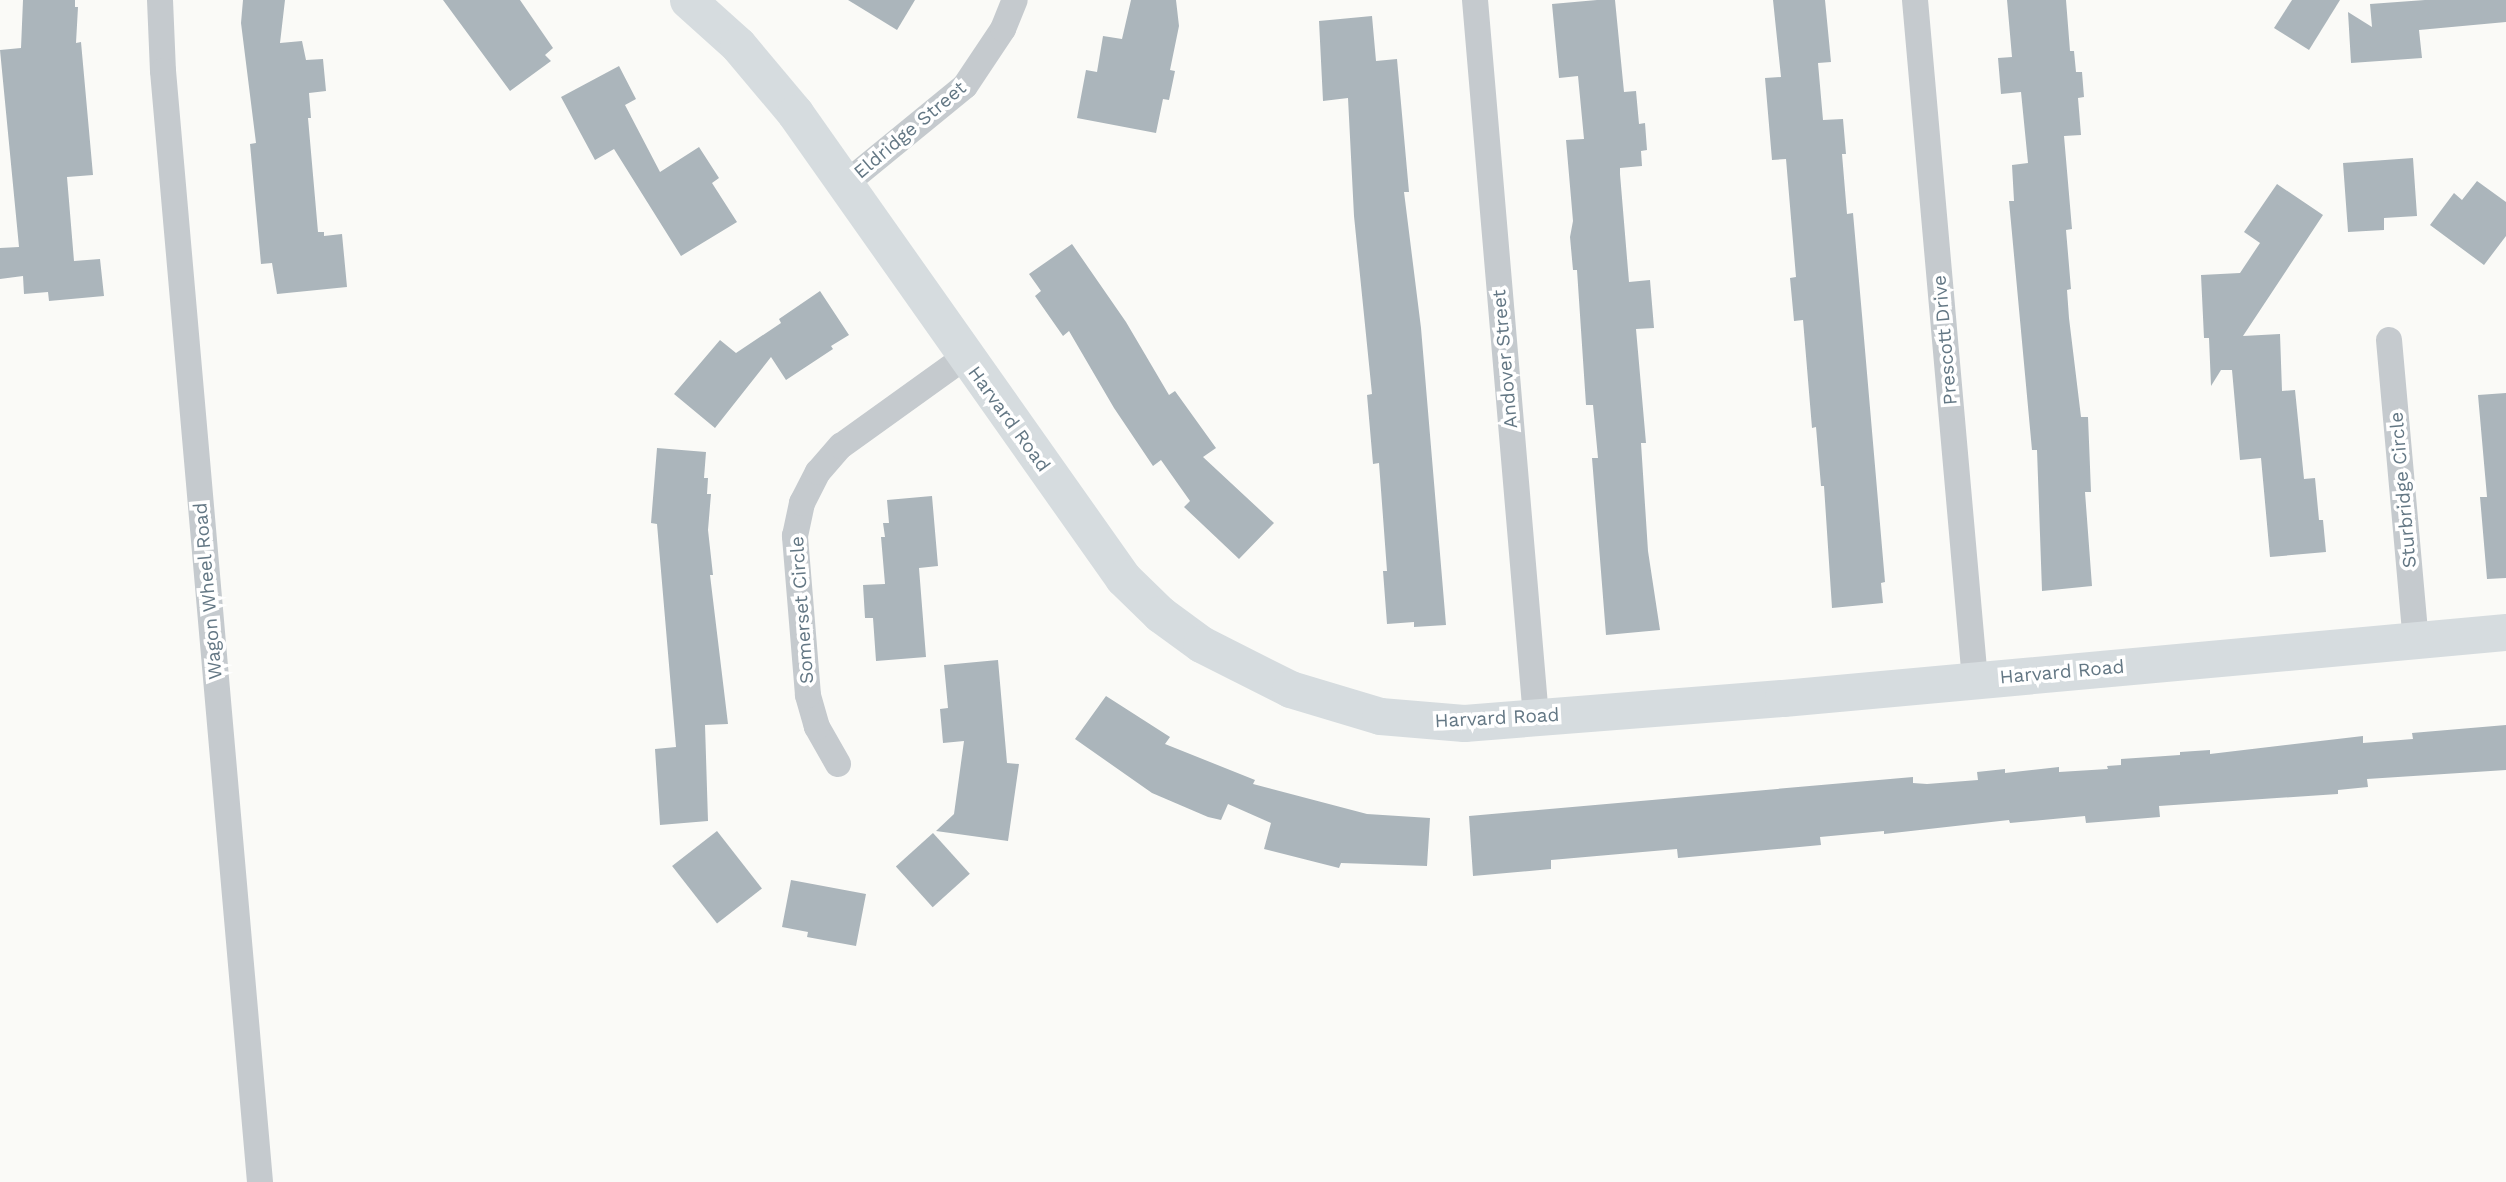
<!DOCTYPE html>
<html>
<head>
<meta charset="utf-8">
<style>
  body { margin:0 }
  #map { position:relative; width:2506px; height:1182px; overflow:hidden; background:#fafaf7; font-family:"Work Sans",sans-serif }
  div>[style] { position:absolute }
  .building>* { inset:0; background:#abb5bb; transform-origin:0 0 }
  .street>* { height:26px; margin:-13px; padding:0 13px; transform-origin:13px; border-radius:13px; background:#c5cace }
  .secondary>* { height:37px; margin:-18.5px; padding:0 18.5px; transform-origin:18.5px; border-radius:18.5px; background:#d6dcdf }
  span { translate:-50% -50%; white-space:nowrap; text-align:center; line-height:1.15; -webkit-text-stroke:7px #fff; paint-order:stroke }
  .street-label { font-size:19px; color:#637784 }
</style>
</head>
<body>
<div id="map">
  <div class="building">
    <div style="clip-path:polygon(23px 0,75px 0,75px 7px,78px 7px,76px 43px,81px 42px,93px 175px,67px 177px,74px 261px,100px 259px,104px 296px,49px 301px,48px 292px,24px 294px,23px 276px,0 279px,0 248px,19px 247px,0 50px,21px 48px)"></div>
    <div style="clip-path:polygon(243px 0,285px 0,280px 43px,302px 41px,306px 60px,323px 59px,326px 91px,309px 93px,311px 118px,308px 118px,318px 232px,324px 232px,324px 236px,342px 234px,347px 287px,277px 294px,272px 263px,261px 264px,250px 144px,256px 143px,241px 23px)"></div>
    <div style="clip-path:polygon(443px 0,520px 0,553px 48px,545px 55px,551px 61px,510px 91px)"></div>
    <div style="clip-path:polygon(848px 0,915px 0,897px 30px)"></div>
    <div style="clip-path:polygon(1131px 0,1176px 0,1179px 26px,1170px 70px,1175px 71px,1169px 100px,1163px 99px,1156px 133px,1077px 118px,1086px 70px,1097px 72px,1103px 36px,1122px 39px)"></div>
    <div style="clip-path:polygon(1597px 0,1615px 0,1624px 92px,1636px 91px,1639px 124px,1645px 123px,1647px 150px,1641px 151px,1642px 166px,1620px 168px,1620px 174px,1629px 282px,1650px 280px,1654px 328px,1636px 329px,1646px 443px,1641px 443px,1648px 551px,1660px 630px,1606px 635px,1592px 458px,1598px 458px,1593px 405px,1586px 405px,1577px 270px,1573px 270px,1570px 237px,1573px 221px,1566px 140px,1584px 139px,1578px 76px,1559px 78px,1552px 4px)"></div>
    <div style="clip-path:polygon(1773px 0,1825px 0,1831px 62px,1818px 63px,1823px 120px,1843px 119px,1846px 154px,1842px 154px,1847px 214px,1853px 213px,1862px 315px,1885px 582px,1881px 583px,1883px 603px,1832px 608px,1824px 486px,1821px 486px,1816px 427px,1812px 428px,1803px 320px,1794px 321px,1790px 278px,1796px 277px,1786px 159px,1772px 160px,1765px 78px,1781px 77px)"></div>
    <div style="clip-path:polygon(2007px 0,2066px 0,2070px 51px,2074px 51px,2076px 72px,2082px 72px,2084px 97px,2078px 98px,2081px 135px,2064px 136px,2072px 229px,2066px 230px,2071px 289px,2067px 290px,2069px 318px,2081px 417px,2088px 417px,2091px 492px,2085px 492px,2092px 586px,2042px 591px,2037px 450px,2032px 450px,2009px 201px,2014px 201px,2012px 165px,2028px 163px,2021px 92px,2001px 94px,1998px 58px,2012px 57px)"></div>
    <div style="clip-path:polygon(2292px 0,2340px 0,2309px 50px,2274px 28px)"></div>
    <div style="clip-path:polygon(2425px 0,2506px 0,2506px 22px,2419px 30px,2422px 58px,2351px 63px,2348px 12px,2372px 27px,2370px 4px)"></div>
    <div style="clip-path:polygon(1372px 16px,1376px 61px,1397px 59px,1409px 192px,1404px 192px,1421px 328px,1446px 625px,1414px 627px,1414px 622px,1387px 624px,1383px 571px,1387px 571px,1379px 463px,1373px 464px,1367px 395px,1372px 394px,1354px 216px,1348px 98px,1323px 101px,1319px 21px)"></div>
    <div style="clip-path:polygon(619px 66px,636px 99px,625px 105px,660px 172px,699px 147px,719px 178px,712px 183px,737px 222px,681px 256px,614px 149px,595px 160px,561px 97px)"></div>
    <div style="clip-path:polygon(2413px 158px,2417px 216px,2384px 218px,2384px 230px,2348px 232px,2343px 163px)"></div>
    <div style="clip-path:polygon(2477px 181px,2506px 202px,2506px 236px,2484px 265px,2430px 225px,2454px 193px,2462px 200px)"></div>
    <div style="clip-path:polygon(2277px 184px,2323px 215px,2243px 336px,2280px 334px,2282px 391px,2295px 390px,2304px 479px,2315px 478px,2319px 520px,2323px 520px,2326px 552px,2270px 557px,2261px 458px,2240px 460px,2232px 370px,2221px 370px,2211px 386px,2209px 338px,2204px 338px,2201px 275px,2240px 273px,2260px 243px,2244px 232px)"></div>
    <div style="clip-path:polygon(1072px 244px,1126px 322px,1169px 395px,1175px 391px,1216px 448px,1203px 457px,1274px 523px,1239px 559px,1184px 507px,1190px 501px,1161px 460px,1153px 466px,1114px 408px,1069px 331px,1063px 336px,1035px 296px,1041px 291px,1029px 274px)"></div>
    <div style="clip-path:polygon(820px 291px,849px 335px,831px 346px,833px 349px,786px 380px,771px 357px,715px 428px,674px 394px,720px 340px,736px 353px,781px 323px,779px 319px)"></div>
    <div style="clip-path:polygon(2506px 393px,2506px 578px,2487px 579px,2480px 497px,2487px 497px,2478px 395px)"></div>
    <div style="clip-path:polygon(657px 448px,706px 452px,704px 478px,708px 478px,707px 494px,711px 494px,708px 530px,713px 575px,710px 575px,728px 724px,705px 725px,708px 821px,660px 825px,655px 749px,676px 747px,657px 524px,651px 523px)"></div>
    <div style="clip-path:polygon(932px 496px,938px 566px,919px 568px,926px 657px,876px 661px,873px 618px,865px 618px,863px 585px,885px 584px,881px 537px,885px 537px,883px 523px,889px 523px,887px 500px)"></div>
    <div style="clip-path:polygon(998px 660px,1007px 763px,1019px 764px,1008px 841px,936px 831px,954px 814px,964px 741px,943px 743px,940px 709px,948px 708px,944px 665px)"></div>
    <div style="clip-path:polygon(1106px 696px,1170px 737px,1165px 744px,1255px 780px,1253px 784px,1367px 814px,1430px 818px,1427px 866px,1341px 863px,1339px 868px,1264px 849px,1271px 823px,1228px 804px,1221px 820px,1208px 817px,1152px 793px,1075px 739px)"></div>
    <div style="clip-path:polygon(2506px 725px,2506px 770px,2367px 779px,2368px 787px,2338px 790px,2338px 794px,2159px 806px,2160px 817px,2086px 823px,2085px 816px,2010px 823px,2009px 820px,1884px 834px,1884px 831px,1820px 837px,1821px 845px,1678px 858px,1677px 849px,1551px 860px,1551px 869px,1473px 876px,1469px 816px,1913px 777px,1913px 783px,1927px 784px,1978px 780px,1977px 772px,2005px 769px,2005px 773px,2059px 767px,2059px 772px,2108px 769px,2107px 766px,2121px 765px,2121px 759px,2180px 755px,2180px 752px,2210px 750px,2210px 754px,2363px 736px,2363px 743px,2413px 739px,2412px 733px)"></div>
    <div style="left:717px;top:831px;width:73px;height:57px;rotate:52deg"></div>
    <div style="left:933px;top:833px;width:55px;height:50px;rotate:48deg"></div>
    <div style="clip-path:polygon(791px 880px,866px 894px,856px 946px,807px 937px,808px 932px,782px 927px)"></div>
  </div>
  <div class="street">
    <div style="left:160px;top:0;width:71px;rotate:87.6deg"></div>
    <div style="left:163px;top:71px;width:1115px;rotate:85.01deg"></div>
    <div style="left:1475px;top:0;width:721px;rotate:85.14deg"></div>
    <div style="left:1915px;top:0;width:683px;rotate:84.96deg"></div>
    <div style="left:844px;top:185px;width:156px;rotate:-39.3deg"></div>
    <div style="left:965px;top:86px;width:69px;rotate:-56.3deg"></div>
    <div style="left:1003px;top:29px;width:31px;rotate:-68deg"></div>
    <div style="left:2389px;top:340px;width:302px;rotate:84.9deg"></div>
    <div style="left:838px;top:764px;width:43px;rotate:-119.6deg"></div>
    <div style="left:817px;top:727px;width:33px;rotate:-106deg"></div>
    <div style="left:808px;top:695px;width:160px;rotate:-94.7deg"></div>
    <div style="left:795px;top:536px;width:34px;rotate:-78deg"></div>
    <div style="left:802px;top:503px;width:35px;rotate:-63deg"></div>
    <div style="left:818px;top:472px;width:35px;rotate:-49deg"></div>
    <div style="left:841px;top:446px;width:153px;rotate:-35.7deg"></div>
  </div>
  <div class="secondary">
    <div style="left:688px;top:0;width:67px;rotate:42deg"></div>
    <div style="left:738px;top:45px;width:89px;rotate:50deg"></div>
    <div style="left:795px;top:113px;width:569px;rotate:54.8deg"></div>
    <div style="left:1123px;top:578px;width:52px;rotate:44.2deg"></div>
    <div style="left:1160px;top:614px;width:51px;rotate:36.2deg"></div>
    <div style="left:1201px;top:644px;width:100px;rotate:26.8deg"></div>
    <div style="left:1290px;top:689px;width:94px;rotate:16.7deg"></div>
    <div style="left:1380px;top:716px;width:84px;rotate:4.8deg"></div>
    <div style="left:1464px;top:723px;width:320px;rotate:-4.5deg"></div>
    <div style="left:1783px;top:698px;width:726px;rotate:-5.22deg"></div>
  </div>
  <div class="street-label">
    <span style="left:910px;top:130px;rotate:-40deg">Eldridge Street</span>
    <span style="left:1945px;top:340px;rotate:-95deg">Prescott Drive</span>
    <span style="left:1505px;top:359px;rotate:-95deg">Andover Street</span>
    <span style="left:1009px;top:419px;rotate:54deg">Harvard Road</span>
    <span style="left:2403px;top:490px;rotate:-95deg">Sturbridge Circle</span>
    <span style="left:208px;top:591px;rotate:-95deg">Wagon Wheel Road</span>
    <span style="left:802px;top:610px;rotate:-94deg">Somerset Circle</span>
    <span style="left:2062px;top:672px;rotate:-5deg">Harvard Road</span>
    <span style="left:1497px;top:718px;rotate:-3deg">Harvard Road</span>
  </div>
</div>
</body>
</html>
